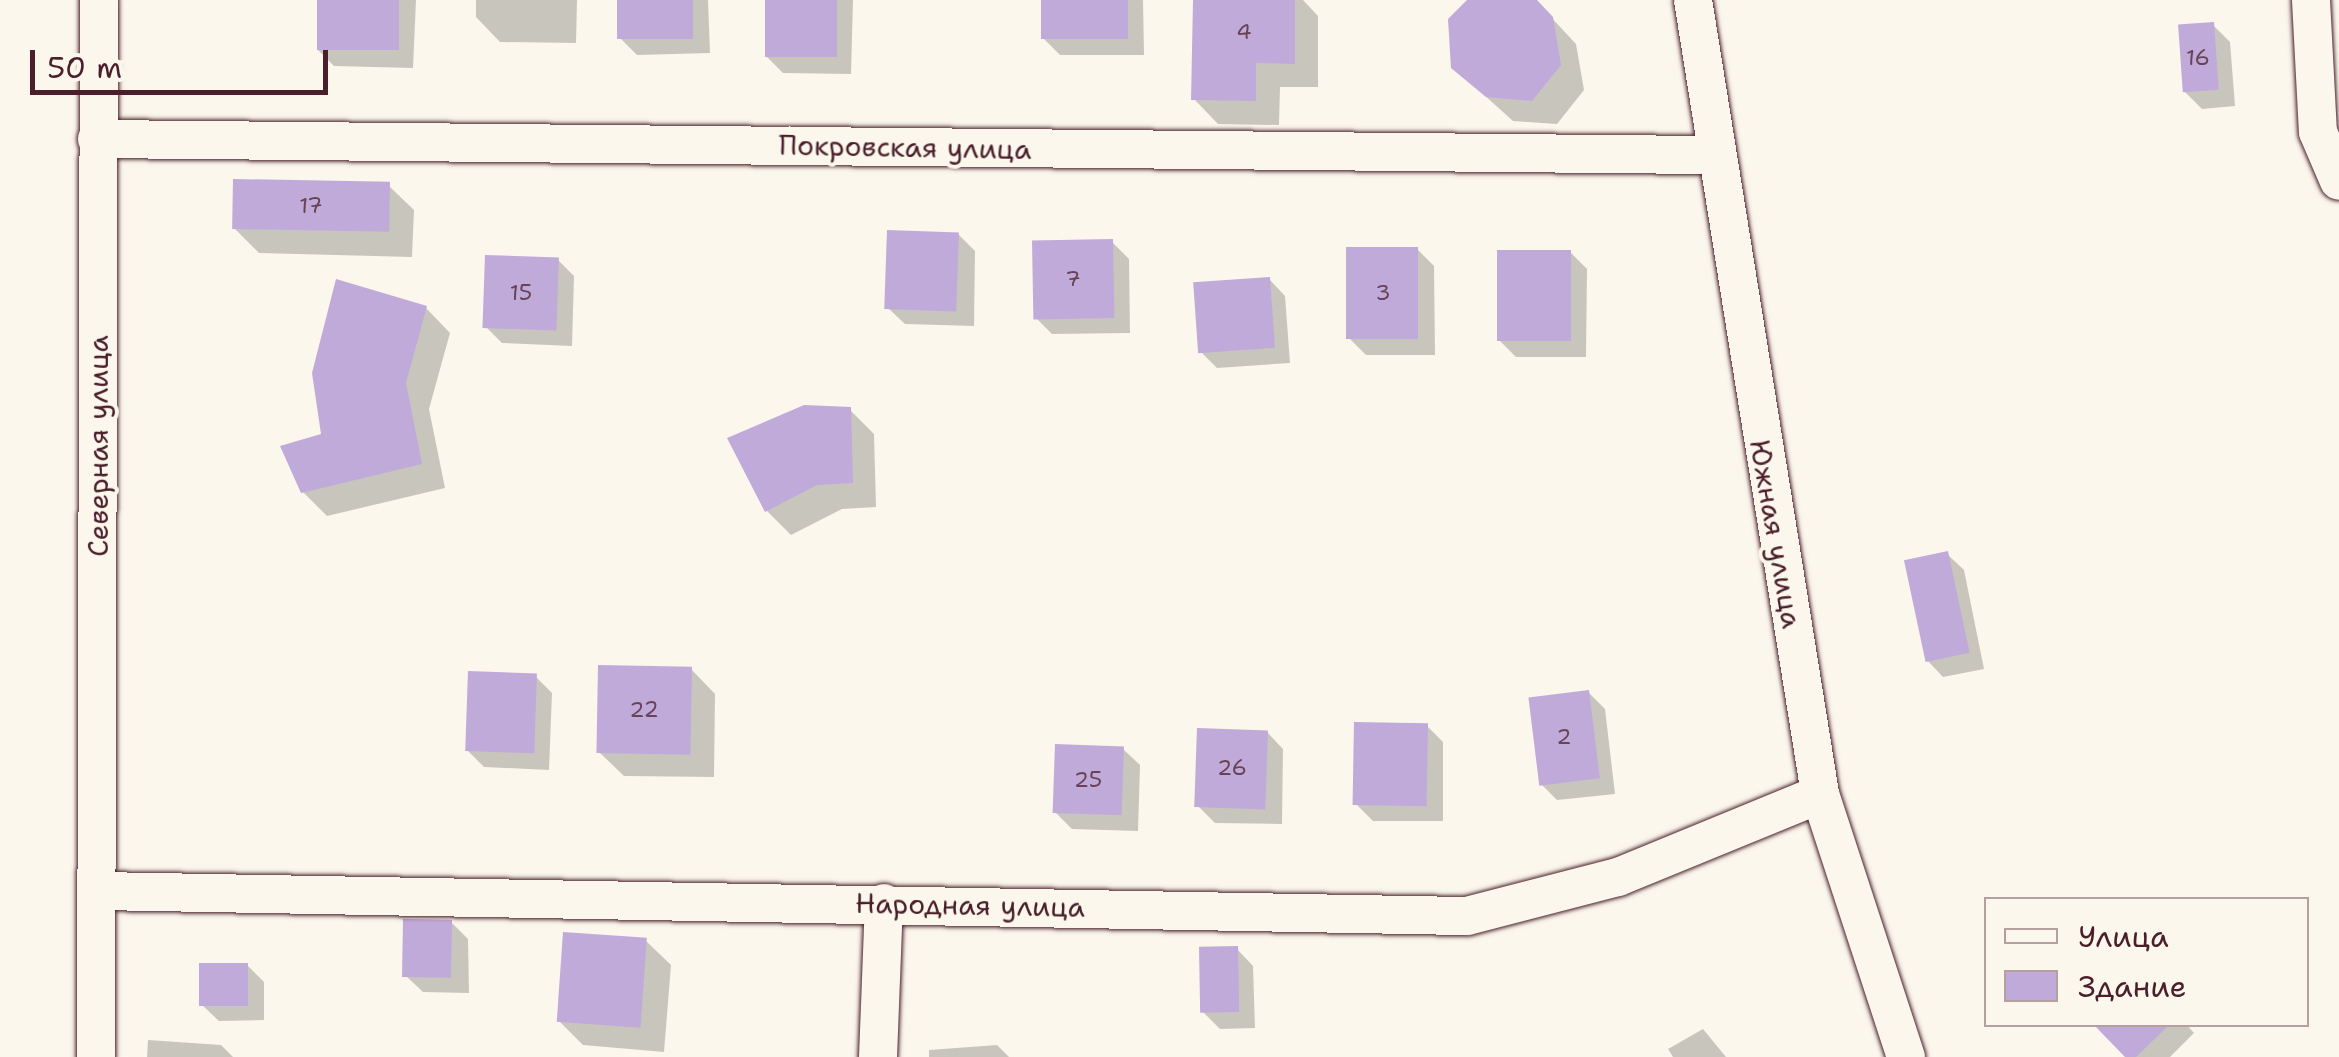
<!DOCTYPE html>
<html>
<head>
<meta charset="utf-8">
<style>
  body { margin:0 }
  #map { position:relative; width:2339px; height:1057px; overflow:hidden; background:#fbf7ec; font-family:"Shantell Sans",sans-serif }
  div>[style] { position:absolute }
  .shadow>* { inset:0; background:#0003 }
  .building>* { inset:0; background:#c0aad9; transform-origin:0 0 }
  .roads { filter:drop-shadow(0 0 2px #4a1f2b) drop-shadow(0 0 2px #4a1f2b) }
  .street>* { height:38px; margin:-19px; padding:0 19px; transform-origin:19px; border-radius:19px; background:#fbf7ec }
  span { translate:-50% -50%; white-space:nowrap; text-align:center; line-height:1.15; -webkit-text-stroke:8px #fbf7ec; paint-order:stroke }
  .number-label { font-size:22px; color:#684256 }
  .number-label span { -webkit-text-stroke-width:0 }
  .street-label { font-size:28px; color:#4a1f2b }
  .legend { position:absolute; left:1984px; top:897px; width:325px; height:130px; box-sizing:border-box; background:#fbf7ec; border:2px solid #b4a19f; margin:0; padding:12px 18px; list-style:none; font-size:30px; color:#4a1f2b }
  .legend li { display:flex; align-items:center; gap:20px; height:50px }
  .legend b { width:50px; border:2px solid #b4a19f }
  .scale { position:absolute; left:30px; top:50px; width:298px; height:45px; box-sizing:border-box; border:5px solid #4a1f2b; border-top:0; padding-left:12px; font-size:30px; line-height:35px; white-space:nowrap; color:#4a1f2b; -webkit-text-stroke:8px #fbf7ec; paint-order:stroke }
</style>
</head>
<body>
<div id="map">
  <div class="shadow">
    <div style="clip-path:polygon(319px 0,416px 0,413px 68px,334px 66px,317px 49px)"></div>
    <div style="clip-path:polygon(476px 0,577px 0,576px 43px,500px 42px,476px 17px)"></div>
    <div style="clip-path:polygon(619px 0,708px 0,710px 53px,637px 55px,620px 38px)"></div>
    <div style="clip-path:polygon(767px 0,853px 0,851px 74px,783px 73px,766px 56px)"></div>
    <div style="clip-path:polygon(1043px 0,1143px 0,1144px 55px,1060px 55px,1043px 38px)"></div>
    <div style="clip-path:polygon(1195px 0,1303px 0,1318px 16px,1318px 87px,1280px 87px,1279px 125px,1218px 124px,1194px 99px)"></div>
    <div style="clip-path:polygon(1470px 0,1535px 0,1576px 44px,1584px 90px,1557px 124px,1513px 121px,1453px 67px)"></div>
    <div style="clip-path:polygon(2213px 25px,2230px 42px,2235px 106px,2202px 109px,2185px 92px)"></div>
    <div style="clip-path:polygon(389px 186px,414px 210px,412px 257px,259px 253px,234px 228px)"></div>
    <div style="clip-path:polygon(958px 234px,975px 251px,974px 326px,905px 324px,888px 308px)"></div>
    <div style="clip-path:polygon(1112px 242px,1129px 259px,1130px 333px,1052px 334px,1036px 318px)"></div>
    <div style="clip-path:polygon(1417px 249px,1434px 266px,1435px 355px,1366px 355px,1349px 338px)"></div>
    <div style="clip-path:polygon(1570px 252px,1587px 269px,1586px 357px,1516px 357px,1499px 340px)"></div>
    <div style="clip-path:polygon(558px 260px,574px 276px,572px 346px,502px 343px,486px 327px)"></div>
    <div style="clip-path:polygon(1269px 279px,1285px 296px,1290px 363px,1217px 368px,1201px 352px)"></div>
    <div style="clip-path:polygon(426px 308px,450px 333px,429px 409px,445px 488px,327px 516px,303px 492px)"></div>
    <div style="clip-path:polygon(850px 410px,874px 434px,876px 507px,842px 509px,791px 535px,767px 511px)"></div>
    <div style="clip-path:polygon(1947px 554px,1964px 570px,1984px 669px,1943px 677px,1927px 660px)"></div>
    <div style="clip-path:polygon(691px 669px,715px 694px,714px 777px,624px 776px,599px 752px)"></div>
    <div style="clip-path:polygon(536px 677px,552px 693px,549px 770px,484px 767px,467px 750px)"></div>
    <div style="clip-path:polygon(1588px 692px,1605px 709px,1615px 794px,1557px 800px,1541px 784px)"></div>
    <div style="clip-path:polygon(1427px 726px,1443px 742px,1443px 821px,1373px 821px,1356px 804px)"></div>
    <div style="clip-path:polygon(1267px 732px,1283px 749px,1282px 824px,1215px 823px,1198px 806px)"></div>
    <div style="clip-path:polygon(1123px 749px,1140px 765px,1138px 831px,1072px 829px,1055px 812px)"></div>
    <div style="clip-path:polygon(451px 922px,468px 939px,469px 993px,423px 992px,406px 976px)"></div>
    <div style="clip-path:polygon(646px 941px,671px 965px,664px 1052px,583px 1045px,559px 1021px)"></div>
    <div style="clip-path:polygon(1237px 949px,1253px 966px,1255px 1028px,1220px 1029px,1203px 1012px)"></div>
    <div style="clip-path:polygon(247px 965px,264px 982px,264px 1020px,219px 1021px,202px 1005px)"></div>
    <div style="clip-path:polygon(2097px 1024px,2186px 1024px,2194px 1033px,2170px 1057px,2129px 1057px)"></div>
    <div style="clip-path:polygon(1703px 1029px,1726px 1057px,1673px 1057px,1668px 1049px)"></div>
    <div style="clip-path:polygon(148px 1040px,221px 1045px,233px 1057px,147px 1057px)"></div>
    <div style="clip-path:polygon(997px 1045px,1009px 1057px,929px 1057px,929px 1050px)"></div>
  </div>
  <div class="building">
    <div style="left:317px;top:0;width:82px;height:50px"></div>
    <div style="left:617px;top:0;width:76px;height:39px"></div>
    <div style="left:765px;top:0;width:72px;height:57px"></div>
    <div style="left:1041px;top:0;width:87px;height:39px"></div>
    <div style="clip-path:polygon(1193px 0,1295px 0,1295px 64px,1256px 63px,1256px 101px,1191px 100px)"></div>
    <div style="clip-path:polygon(1467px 0,1537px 0,1553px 17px,1561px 65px,1532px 101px,1486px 97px,1451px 68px,1448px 19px)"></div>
    <div style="left:2214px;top:22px;width:68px;height:36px;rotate:86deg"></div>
    <div style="left:233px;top:179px;width:157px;height:50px;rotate:1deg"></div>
    <div style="left:887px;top:230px;width:72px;height:79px;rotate:2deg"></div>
    <div style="left:1113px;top:239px;width:79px;height:81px;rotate:89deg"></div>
    <div style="left:1346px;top:247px;width:72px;height:92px"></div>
    <div style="left:1497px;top:250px;width:74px;height:91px"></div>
    <div style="left:485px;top:255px;width:74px;height:73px;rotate:2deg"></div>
    <div style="left:1270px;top:277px;width:71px;height:77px;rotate:86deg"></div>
    <div style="clip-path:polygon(336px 279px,427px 306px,406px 383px,422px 464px,301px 493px,280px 446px,321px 434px,312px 373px)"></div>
    <div style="clip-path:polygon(804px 405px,851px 407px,853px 483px,817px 485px,765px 512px,727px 438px)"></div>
    <div style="left:1948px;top:551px;width:104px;height:45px;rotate:78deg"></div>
    <div style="left:598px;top:665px;width:94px;height:88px;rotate:1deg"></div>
    <div style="left:468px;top:671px;width:69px;height:80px;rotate:2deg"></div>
    <div style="left:1589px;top:690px;width:89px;height:61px;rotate:83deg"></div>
    <div style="left:1354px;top:722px;width:74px;height:83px;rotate:1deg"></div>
    <div style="left:1197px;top:728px;width:71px;height:79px;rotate:2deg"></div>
    <div style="left:1055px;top:744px;width:69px;height:69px;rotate:2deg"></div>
    <div style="left:403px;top:919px;width:49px;height:58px;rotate:1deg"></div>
    <div style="left:563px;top:932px;width:84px;height:90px;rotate:4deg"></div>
    <div style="left:1238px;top:946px;width:66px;height:39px;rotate:89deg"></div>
    <div style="left:199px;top:963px;width:49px;height:43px"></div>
    <div style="clip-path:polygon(2093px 1024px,2170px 1024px,2136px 1057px,2125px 1057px)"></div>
  </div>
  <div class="roads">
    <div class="street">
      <div style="left:1693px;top:0;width:804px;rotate:80.91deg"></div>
      <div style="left:1820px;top:794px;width:277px;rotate:71.9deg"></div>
      <div style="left:2311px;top:0;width:132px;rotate:87deg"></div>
      <div style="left:2318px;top:132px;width:53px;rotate:66.8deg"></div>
      <div style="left:97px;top:139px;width:1616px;rotate:0.57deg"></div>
      <div style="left:99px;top:891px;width:1368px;rotate:1.05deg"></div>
      <div style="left:1467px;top:916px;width:156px;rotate:-14.5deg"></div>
      <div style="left:1618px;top:877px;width:218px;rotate:-22.3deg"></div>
      <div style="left:96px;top:1057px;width:1057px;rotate:-89.84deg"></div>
      <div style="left:878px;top:1057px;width:154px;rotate:-87.8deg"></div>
    </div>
  </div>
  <div class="number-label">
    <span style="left:1244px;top:32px">4</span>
    <span style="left:2198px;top:58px">16</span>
    <span style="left:311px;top:206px">17</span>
    <span style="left:1073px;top:279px">7</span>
    <span style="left:521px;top:293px">15</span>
    <span style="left:1383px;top:293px">3</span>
    <span style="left:644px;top:710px">22</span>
    <span style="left:1564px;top:737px">2</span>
    <span style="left:1232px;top:768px">26</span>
    <span style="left:1088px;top:780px">25</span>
  </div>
  <div class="street-label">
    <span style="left:905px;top:147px;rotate:1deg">Покровская улица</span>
    <span style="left:98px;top:446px;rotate:-90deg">Северная улица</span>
    <span style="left:1776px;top:534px;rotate:80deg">Южная улица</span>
    <span style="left:970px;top:905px;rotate:1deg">Народная улица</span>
  </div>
  <ul class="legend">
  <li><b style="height:12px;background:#fbf7ec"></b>Улица</li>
  <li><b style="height:28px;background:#c0aad9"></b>Здание</li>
  </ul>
  <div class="scale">50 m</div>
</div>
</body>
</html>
